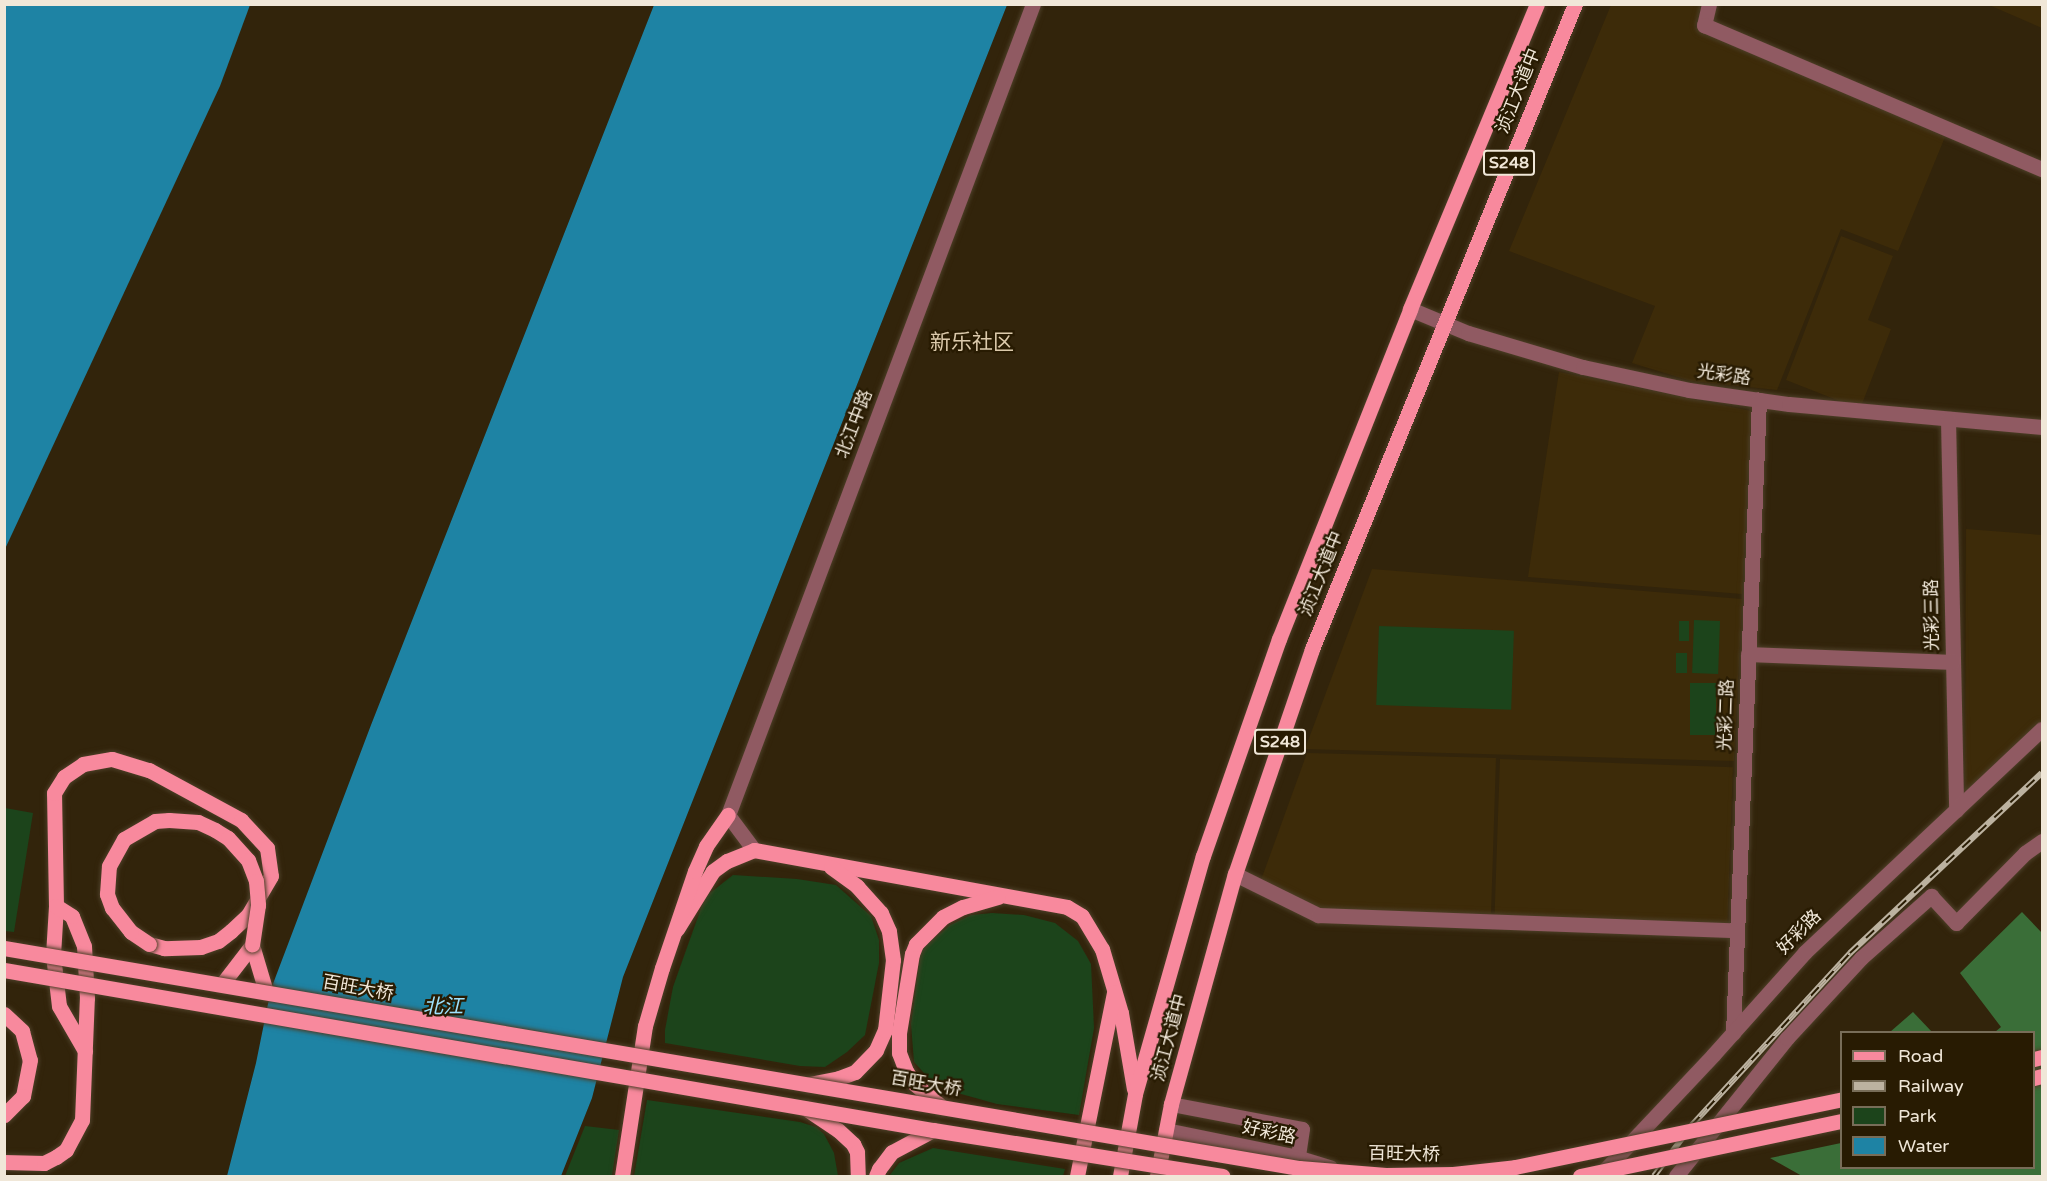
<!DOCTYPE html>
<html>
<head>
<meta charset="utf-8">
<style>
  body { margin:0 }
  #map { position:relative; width:2047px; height:1181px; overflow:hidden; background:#32240b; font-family:"Varela Round","Noto Sans SC",sans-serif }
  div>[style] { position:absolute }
  .built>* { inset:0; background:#3d2b09; transform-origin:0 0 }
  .green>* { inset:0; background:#1c441b; transform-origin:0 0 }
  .forest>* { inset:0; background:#3a6e38 }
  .water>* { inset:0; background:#1e83a4 }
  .roads { filter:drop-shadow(0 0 2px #4d3f28) drop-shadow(0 0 2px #4d3f28) }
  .minor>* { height:15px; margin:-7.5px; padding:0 7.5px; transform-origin:7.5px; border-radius:7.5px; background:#905a62 }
  .major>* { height:15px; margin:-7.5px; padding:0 7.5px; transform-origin:7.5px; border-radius:7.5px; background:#f8899d }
  .rail>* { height:6px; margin-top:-3px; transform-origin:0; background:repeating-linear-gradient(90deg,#281b02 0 11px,#bcb2a0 0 22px); box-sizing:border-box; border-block:2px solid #bcb2a0 }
  .bridges { filter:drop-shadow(0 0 2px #4d3f28) drop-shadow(0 0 2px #4d3f28) }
  .major-bridge>* { height:15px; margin:-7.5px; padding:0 7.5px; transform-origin:7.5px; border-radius:7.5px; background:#f8899d }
  span { translate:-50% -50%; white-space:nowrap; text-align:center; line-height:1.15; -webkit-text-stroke:4.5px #281b02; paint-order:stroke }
  .shield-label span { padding:2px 4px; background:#281b02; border:2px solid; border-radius:4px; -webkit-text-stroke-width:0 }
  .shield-label { font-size:16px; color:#f0e7d8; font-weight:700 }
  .street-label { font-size:18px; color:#f0e7d8 }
  .water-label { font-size:20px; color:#9fe2fe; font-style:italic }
  .quarter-label { font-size:21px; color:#dccaac }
  .frame { position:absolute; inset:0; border:6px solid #f0e7d8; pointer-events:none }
  .legend { position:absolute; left:1840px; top:1031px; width:195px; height:138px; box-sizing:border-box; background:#281b02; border:2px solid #786d58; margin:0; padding:8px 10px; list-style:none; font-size:18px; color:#f0e7d8 }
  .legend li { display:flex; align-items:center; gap:12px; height:30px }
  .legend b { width:30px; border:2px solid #786d58 }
</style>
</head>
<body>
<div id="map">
  <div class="built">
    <div style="clip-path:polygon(1611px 5px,1701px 5px,1695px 27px,1945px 137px,1898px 251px,1841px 229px,1777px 390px,1691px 381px,1632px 363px,1655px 306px,1509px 251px)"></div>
    <div style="clip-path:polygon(1989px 5px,2042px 5px,2042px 28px)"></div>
    <div style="clip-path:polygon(1841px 236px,1893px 256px,1868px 320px,1891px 329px,1860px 409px,1786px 380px)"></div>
    <div style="clip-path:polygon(1559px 372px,1751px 411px,1742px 594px,1528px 577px)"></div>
    <div style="clip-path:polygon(1966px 529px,2042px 535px,2042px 723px,1965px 797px)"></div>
    <div style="clip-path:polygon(1372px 569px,1742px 599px,1734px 761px,1305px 749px)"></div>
    <div style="clip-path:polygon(1307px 753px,1496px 758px,1491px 914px,1319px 910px,1261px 880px)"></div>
    <div style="left:1500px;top:759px;width:233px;height:156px;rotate:2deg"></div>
  </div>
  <div class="green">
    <div style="left:1694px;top:620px;width:26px;height:53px;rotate:2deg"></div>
    <div style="left:1679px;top:621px;width:10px;height:20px"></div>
    <div style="left:1379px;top:626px;width:135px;height:79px;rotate:2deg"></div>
    <div style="left:1676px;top:653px;width:11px;height:20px"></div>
    <div style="left:1690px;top:683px;width:26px;height:52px"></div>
    <div style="clip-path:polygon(5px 808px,33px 813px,14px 932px,5px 931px)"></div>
    <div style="clip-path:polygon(733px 875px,797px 879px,836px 885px,871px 916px,879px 940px,879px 963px,865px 1035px,847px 1052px,825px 1067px,800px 1066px,665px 1043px,665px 1030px,673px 987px,705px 897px)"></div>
    <div style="clip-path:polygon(992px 913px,1024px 915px,1055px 923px,1078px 941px,1091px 964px,1094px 1028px,1079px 1115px,997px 1104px,954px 1092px,932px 1082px,914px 1062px,911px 1024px,921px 950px,950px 925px,971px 915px)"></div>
    <div style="clip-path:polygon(647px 1100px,800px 1122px,816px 1127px,824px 1134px,834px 1153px,838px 1176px,634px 1176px)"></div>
    <div style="clip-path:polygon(585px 1126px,619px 1130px,612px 1176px,565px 1176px)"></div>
    <div style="clip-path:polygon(933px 1148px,1065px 1169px,1063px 1176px,889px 1176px,899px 1163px)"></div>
  </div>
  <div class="forest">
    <div style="clip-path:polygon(2022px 912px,2042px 933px,2042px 1176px,1802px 1176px,1770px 1158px,1841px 1143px,1842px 1168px,2034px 1168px,2034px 1032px,1995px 1032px,2001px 1027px,1960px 973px)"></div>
    <div style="clip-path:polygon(1913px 1012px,1932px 1032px,1890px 1032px)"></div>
  </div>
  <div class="water">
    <div style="clip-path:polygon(5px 4px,250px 5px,220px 86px,5px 549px)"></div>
    <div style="clip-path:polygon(654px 5px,1007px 5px,623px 977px,592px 1098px,561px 1176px,227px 1176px,256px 1063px,271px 989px,371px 725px)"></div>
  </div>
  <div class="roads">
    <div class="minor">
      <div style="left:1709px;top:4px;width:22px;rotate:103deg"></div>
      <div style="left:1704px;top:25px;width:367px;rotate:23.1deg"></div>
      <div style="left:1410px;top:309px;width:63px;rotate:22.5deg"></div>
      <div style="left:1468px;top:333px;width:120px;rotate:16.5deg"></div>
      <div style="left:1583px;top:367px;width:108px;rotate:12.2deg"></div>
      <div style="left:1689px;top:390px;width:101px;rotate:8deg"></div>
      <div style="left:1789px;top:404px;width:254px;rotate:5.2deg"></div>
      <div style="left:1948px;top:419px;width:391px;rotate:88.8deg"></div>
      <div style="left:1748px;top:654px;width:205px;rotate:2.2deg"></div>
      <div style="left:754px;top:850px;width:44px;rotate:-126.6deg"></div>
      <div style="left:728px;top:815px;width:866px;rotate:-69.39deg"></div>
      <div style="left:1235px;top:874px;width:93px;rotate:26.3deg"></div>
      <div style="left:1318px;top:915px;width:419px;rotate:2.1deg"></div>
      <div style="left:1733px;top:1033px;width:634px;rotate:-87.65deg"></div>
      <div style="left:1171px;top:1104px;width:133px;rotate:10.8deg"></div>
      <div style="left:1302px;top:1129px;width:48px;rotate:98.5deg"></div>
      <div style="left:1166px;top:1130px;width:130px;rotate:11.6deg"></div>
      <div style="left:1293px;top:1156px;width:39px;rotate:17deg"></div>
      <div style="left:1601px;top:1174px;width:163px;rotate:-46.7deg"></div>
      <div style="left:1713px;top:1055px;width:138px;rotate:-48.2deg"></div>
      <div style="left:1805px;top:952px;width:325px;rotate:-43.3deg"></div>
      <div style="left:1676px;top:1176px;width:177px;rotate:-51.2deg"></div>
      <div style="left:1787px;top:1038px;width:109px;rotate:-47.2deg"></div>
      <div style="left:1861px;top:958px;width:94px;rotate:-41.5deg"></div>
      <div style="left:1931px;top:896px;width:37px;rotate:47deg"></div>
      <div style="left:1956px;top:923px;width:98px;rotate:-45.4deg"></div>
      <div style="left:2025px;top:853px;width:21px;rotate:-35deg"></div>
    </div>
    <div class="major">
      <div style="left:677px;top:929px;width:68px;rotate:-58.2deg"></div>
      <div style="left:713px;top:871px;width:17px;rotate:-36deg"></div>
      <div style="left:727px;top:861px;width:29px;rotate:-22deg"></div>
      <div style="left:754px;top:850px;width:318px;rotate:10.3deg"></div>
      <div style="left:1067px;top:907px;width:17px;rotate:31deg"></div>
      <div style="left:1082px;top:916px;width:39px;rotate:59deg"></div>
      <div style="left:1102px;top:949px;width:67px;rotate:73.5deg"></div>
      <div style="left:1121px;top:1013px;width:77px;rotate:80.3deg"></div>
      <div style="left:252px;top:945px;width:49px;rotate:73.4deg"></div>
      <div style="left:222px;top:984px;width:49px;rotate:-52.4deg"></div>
      <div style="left:4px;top:1014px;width:25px;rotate:43deg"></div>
      <div style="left:22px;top:1031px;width:30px;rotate:75deg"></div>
      <div style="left:30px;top:1060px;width:37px;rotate:101deg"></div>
      <div style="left:23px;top:1096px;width:27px;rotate:135deg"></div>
      <div style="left:85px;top:1051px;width:52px;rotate:-120deg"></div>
      <div style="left:59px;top:1006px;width:51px;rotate:-96.7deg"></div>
      <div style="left:53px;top:955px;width:49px;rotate:-86.5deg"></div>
      <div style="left:56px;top:906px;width:113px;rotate:-91deg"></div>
      <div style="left:54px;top:793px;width:19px;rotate:-58deg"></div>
      <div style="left:64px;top:777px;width:23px;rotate:-34deg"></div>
      <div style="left:83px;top:764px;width:29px;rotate:-10deg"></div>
      <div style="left:112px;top:759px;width:39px;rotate:17deg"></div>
      <div style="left:149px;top:770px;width:105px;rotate:28.5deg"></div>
      <div style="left:241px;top:820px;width:38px;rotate:47deg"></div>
      <div style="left:267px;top:848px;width:28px;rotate:82deg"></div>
      <div style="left:271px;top:876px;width:45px;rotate:120.5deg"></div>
      <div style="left:248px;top:915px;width:23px;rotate:137deg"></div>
      <div style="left:231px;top:931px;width:16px;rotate:142deg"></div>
      <div style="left:218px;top:941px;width:18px;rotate:161deg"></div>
      <div style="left:201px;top:947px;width:37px;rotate:178deg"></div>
      <div style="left:164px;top:948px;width:16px;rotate:-165deg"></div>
      <div style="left:2034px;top:1059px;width:8px;rotate:-14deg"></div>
      <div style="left:2034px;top:1078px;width:8px;rotate:-14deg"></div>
      <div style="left:809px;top:1084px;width:31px;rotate:-11deg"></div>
      <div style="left:839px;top:1078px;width:17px;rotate:-21deg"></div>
      <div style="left:855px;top:1072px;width:30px;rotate:-46deg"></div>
      <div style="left:876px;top:1050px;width:22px;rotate:-66deg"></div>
      <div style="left:885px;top:1030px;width:70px;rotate:-83.5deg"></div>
      <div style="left:893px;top:960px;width:29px;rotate:-98deg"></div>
      <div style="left:889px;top:931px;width:20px;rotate:-114deg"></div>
      <div style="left:881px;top:913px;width:36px;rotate:-132deg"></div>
      <div style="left:857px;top:886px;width:32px;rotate:-144deg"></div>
      <div style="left:942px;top:1107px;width:35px;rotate:-140deg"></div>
      <div style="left:915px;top:1084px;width:16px;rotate:-125deg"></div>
      <div style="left:906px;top:1071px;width:19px;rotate:-111deg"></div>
      <div style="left:899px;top:1053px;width:20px;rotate:-90deg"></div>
      <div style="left:899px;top:1033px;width:80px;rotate:-80.7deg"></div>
      <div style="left:912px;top:954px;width:11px;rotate:-68deg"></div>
      <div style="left:916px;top:944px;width:38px;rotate:-45deg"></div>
      <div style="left:943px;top:917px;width:22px;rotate:-27deg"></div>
      <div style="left:963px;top:907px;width:36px;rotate:-16deg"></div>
      <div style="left:805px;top:1108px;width:40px;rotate:34deg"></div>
      <div style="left:838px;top:1130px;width:21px;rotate:43deg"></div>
      <div style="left:853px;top:1144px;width:9px;rotate:63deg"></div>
      <div style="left:857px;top:1152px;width:24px;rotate:88deg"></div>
      <div style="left:4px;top:1162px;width:40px;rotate:1.4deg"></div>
      <div style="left:44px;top:1163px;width:13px;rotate:-27deg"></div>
      <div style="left:56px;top:1157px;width:12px;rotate:-35deg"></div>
      <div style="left:66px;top:1150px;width:34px;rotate:-62deg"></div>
      <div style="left:82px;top:1120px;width:122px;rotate:-87.7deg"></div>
      <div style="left:87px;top:998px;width:52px;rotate:-93.3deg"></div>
      <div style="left:84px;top:946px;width:32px;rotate:-112deg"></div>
      <div style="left:72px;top:916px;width:19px;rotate:-148deg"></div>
      <div style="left:622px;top:1176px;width:152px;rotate:-81.3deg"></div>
      <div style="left:645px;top:1026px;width:60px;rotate:-73.7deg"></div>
      <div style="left:662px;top:968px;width:102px;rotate:-71.2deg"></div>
      <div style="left:695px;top:871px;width:27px;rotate:-66deg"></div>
      <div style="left:706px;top:846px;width:38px;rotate:-55deg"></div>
      <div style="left:876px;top:1176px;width:8px;rotate:-67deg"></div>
      <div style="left:879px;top:1169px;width:21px;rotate:-53deg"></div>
      <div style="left:892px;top:1152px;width:47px;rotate:-28.2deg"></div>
      <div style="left:1077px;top:1176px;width:187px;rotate:-78.6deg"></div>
      <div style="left:1120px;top:1176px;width:83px;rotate:-79.6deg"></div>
      <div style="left:1135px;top:1094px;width:248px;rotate:-74.1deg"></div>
      <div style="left:1203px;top:856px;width:230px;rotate:-70.7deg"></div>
      <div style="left:1279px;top:639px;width:355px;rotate:-68.3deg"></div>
      <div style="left:1410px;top:309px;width:330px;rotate:-67.4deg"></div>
      <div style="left:1157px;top:1176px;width:73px;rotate:-79deg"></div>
      <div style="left:1171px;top:1104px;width:239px;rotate:-74.5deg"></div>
      <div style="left:1235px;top:874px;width:238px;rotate:-71.1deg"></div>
      <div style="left:1312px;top:649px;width:697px;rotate:-67.82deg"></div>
    </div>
  </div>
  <div class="rail">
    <div style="left:1654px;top:1176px;width:64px;rotate:-53.3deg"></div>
    <div style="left:1692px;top:1125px;width:234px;rotate:-47.4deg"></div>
    <div style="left:1850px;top:953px;width:263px;rotate:-43.2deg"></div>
  </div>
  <div class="bridges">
    <div class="major-bridge">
      <div style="left:149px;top:944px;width:22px;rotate:-146deg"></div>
      <div style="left:131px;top:932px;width:31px;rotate:-128deg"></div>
      <div style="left:112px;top:908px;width:15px;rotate:-110deg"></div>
      <div style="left:107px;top:894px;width:28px;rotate:-86deg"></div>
      <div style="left:109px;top:866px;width:31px;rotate:-61deg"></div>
      <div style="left:124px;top:839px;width:36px;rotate:-30deg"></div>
      <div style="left:155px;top:821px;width:14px;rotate:-4deg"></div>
      <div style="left:169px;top:820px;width:29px;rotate:4deg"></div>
      <div style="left:198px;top:822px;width:19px;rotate:25deg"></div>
      <div style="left:215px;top:830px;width:15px;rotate:32deg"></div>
      <div style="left:228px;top:838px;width:30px;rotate:48deg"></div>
      <div style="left:248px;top:860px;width:22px;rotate:69deg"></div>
      <div style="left:256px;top:881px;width:24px;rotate:85deg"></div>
      <div style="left:258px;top:905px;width:40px;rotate:98.5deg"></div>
      <div style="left:4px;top:948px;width:1314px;rotate:9.64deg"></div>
      <div style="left:1299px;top:1168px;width:87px;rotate:4.6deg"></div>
      <div style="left:1386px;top:1175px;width:67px;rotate:-0.9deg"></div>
      <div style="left:1453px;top:1174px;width:62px;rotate:-6.4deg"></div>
      <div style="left:1515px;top:1167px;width:334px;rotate:-11.7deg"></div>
      <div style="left:4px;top:970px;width:943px;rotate:9.77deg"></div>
      <div style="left:933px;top:1130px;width:293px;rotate:9deg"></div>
      <div style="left:1580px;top:1176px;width:268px;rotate:-11.9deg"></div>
    </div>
  </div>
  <div class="shield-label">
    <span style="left:1509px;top:163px">S248</span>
    <span style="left:1280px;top:742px">S248</span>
  </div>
  <div class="street-label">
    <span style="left:1518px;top:91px;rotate:-68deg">浈江大道中</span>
    <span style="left:1724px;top:375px;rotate:8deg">光彩路</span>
    <span style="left:854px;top:424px;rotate:-69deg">北江中路</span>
    <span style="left:1321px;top:574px;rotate:-68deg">浈江大道中</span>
    <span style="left:1932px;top:615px;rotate:-91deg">光彩三路</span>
    <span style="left:1726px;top:715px;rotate:-88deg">光彩二路</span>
    <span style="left:1799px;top:932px;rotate:-45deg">好彩路</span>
    <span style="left:358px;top:988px;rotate:10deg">百旺大桥</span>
    <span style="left:1169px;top:1038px;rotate:-75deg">浈江大道中</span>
    <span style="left:926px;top:1084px;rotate:10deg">百旺大桥</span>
    <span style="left:1269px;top:1132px;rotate:12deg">好彩路</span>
    <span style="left:1404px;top:1154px;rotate:1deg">百旺大桥</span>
  </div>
  <div class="water-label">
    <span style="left:443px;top:1007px">北江</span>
  </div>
  <div class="quarter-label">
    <span style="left:972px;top:343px">新乐社区</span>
  </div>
  <div class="frame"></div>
  <ul class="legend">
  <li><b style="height:8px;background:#f8899d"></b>Road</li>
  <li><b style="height:8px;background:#bcb2a0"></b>Railway</li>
  <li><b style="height:16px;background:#1c441b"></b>Park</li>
  <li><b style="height:16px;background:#1e83a4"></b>Water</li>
  </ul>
</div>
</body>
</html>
